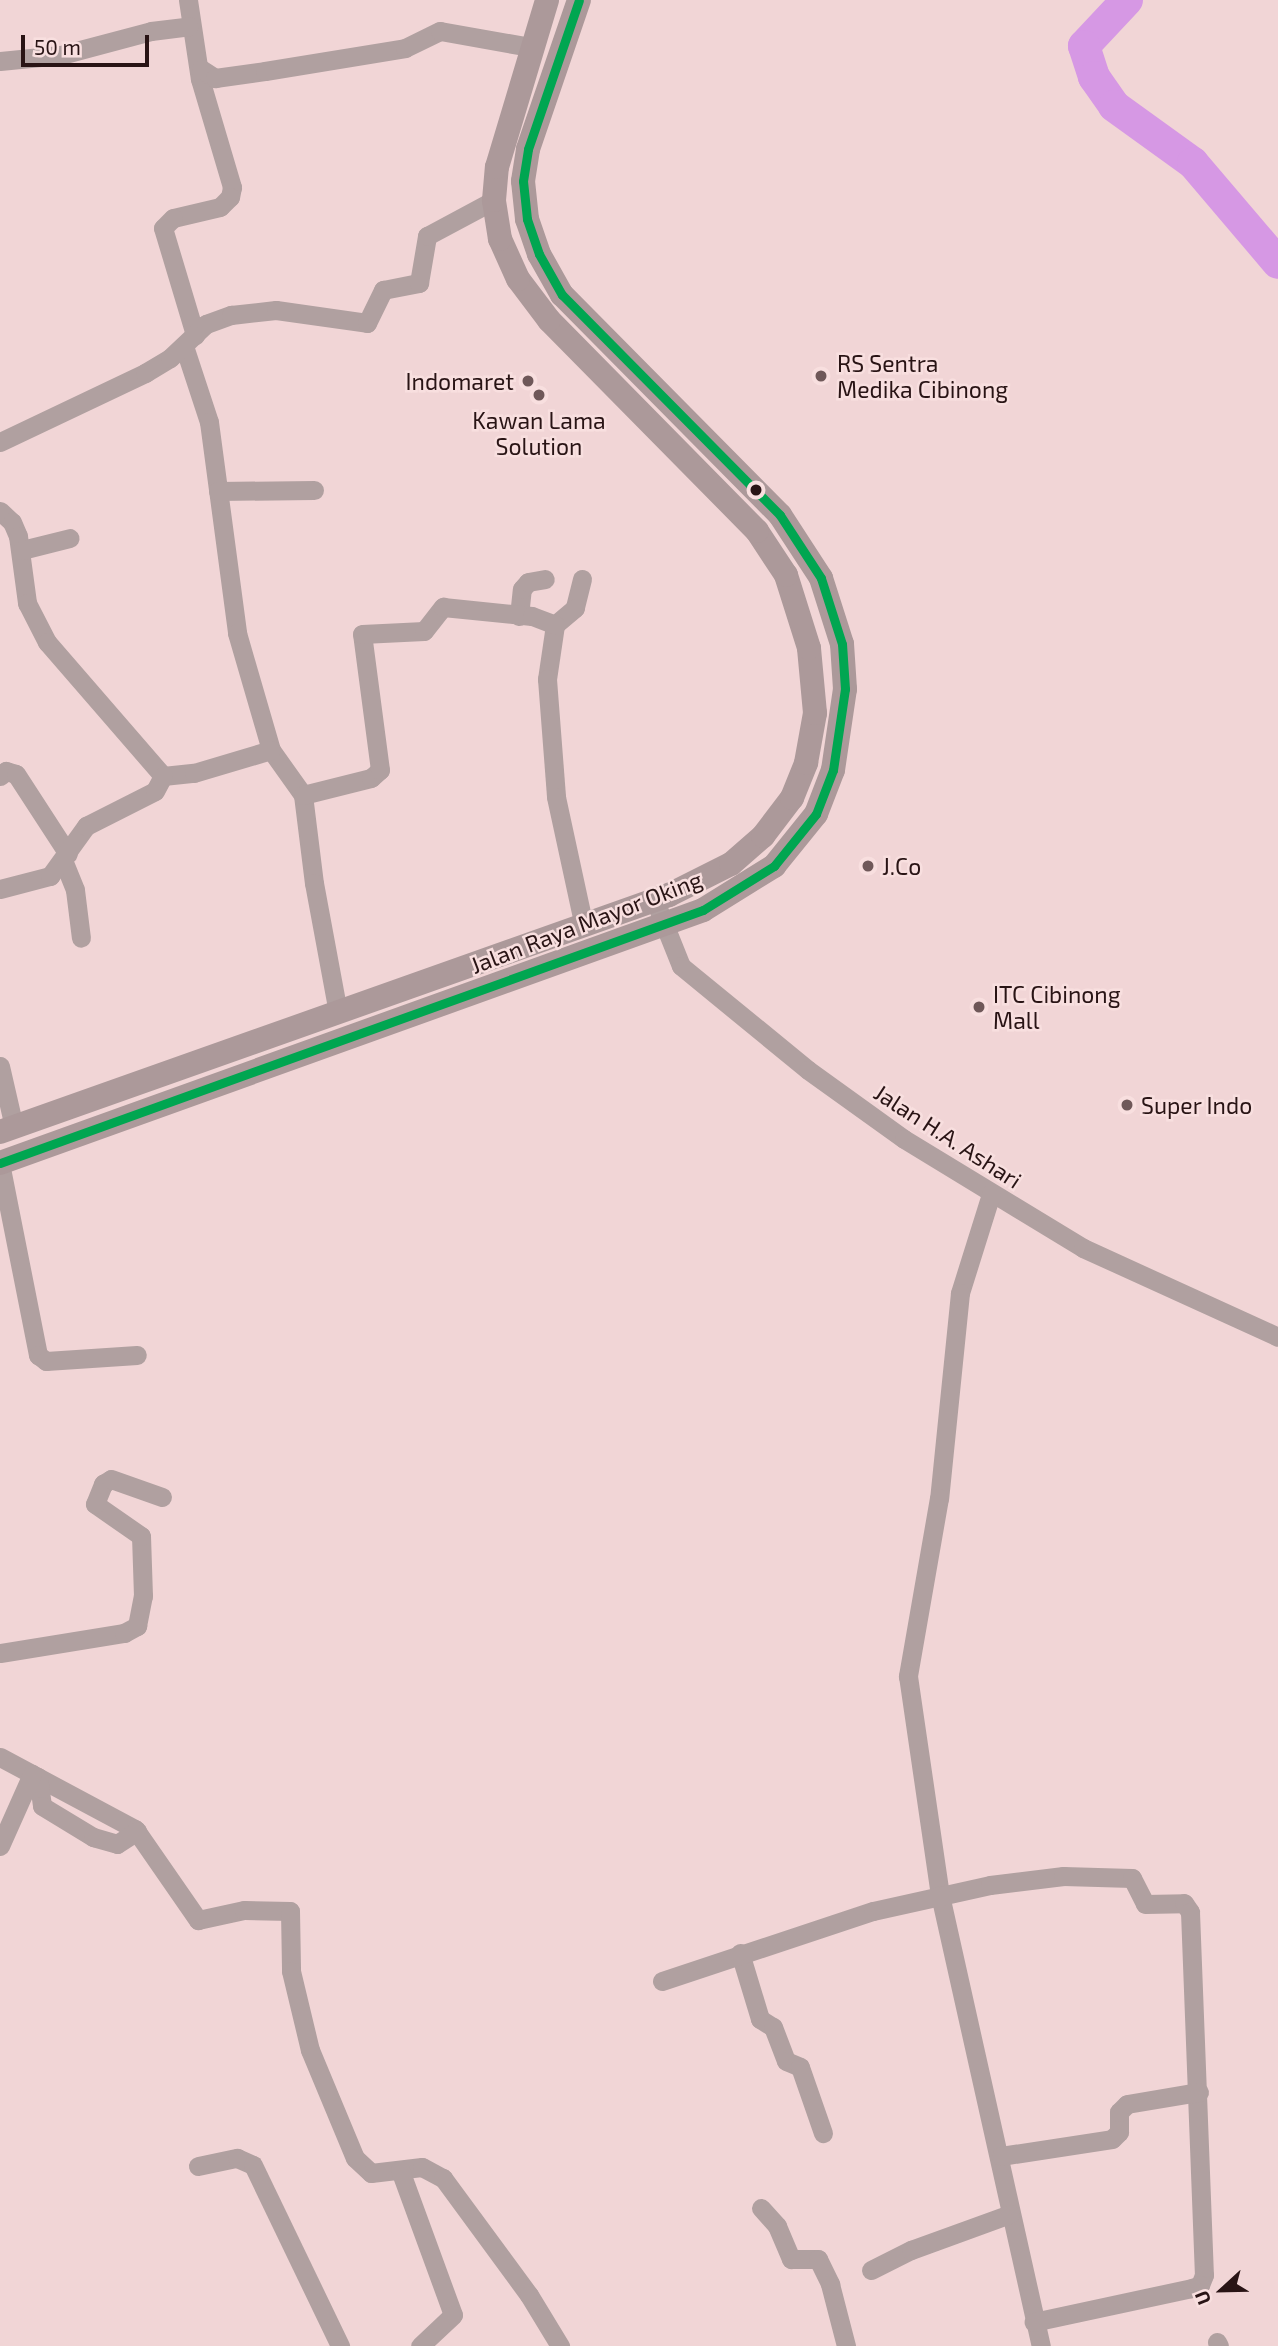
<!DOCTYPE html>
<html>
<head>
<meta charset="utf-8">
<style>
  body { margin:0 }
  #map { position:relative; width:1278px; height:2346px; overflow:hidden; background:#f1d5d6; font-family:"Exo 2",sans-serif }
  div>[style] { position:absolute }
  .river>* { height:32px; margin:-16px; padding:0 16px; transform-origin:16px; border-radius:16px; background:#d698e4 }
  .minor>* { height:19px; margin:-9.5px; padding:0 9.5px; transform-origin:9.5px; border-radius:9.5px; background:#b0a0a0 }
  .major>* { height:24px; margin:-12px; padding:0 12px; transform-origin:12px; border-radius:12px; background:#ac999a }
  .bus-1>* { height:9px; margin:-4.5px; padding:0 4.5px; transform-origin:4.5px; border-radius:4.5px; background:#00a651 }
  .dots>* { width:19px; height:19px; translate:-50% -50%; box-sizing:border-box; border:4px solid #f8dfdf; border-radius:50% }
  span { translate:-50% -50%; white-space:nowrap; text-align:center; line-height:1.15; -webkit-text-stroke:5px #f8dfdf; paint-order:stroke }
  .poi-label { font-size:23px; color:#291415 }
  .left { translate:0 -50%; text-align:left }
  .right { translate:-100% -50%; text-align:right }
  .street-label { font-size:23px; color:#291415 }
  .north { position:absolute; left:1187px; top:2255px; width:70px; height:70px; -webkit-text-stroke:5px #f8dfdf; paint-order:stroke; rotate:248deg; font-size:19px; font-weight:700; line-height:28px; text-align:center; color:#291415 }
  .north::after { content:''; display:block; margin:auto; width:24px; height:32px; background:#291415; clip-path:polygon(50% 0,100% 100%,50% 72%,0 100%) }
  .scale { position:absolute; left:21px; top:35px; width:128px; height:32px; box-sizing:border-box; border:4px solid #291415; border-top:0; padding-left:9px; font-size:21px; line-height:24px; white-space:nowrap; color:#291415; -webkit-text-stroke:5px #f8dfdf; paint-order:stroke }
</style>
</head>
<body>
<div id="map">
  <div class="river">
    <div style="left:1127px;top:0;width:63px;rotate:133.1deg"></div>
    <div style="left:1084px;top:46px;width:33px;rotate:72deg"></div>
    <div style="left:1094px;top:77px;width:35px;rotate:55deg"></div>
    <div style="left:1114px;top:106px;width:97px;rotate:35.8deg"></div>
    <div style="left:1193px;top:163px;width:131px;rotate:49.6deg"></div>
  </div>
  <div class="minor">
    <div style="left:188px;top:0;width:80px;rotate:81.4deg"></div>
    <div style="left:200px;top:79px;width:113px;rotate:73.5deg"></div>
    <div style="left:232px;top:187px;width:10px;rotate:101deg"></div>
    <div style="left:230px;top:197px;width:14px;rotate:135deg"></div>
    <div style="left:220px;top:207px;width:48px;rotate:166.8deg"></div>
    <div style="left:173px;top:218px;width:14px;rotate:135deg"></div>
    <div style="left:163px;top:228px;width:112px;rotate:73.3deg"></div>
    <div style="left:0;top:61px;width:61px;rotate:-5.6deg"></div>
    <div style="left:61px;top:55px;width:93px;rotate:-14.9deg"></div>
    <div style="left:151px;top:31px;width:38px;rotate:-7deg"></div>
    <div style="left:201px;top:69px;width:17px;rotate:33deg"></div>
    <div style="left:215px;top:78px;width:50px;rotate:-8deg"></div>
    <div style="left:265px;top:71px;width:142px;rotate:-9.3deg"></div>
    <div style="left:405px;top:48px;width:39px;rotate:-26deg"></div>
    <div style="left:440px;top:31px;width:91px;rotate:10.1deg"></div>
    <div style="left:184px;top:346px;width:80px;rotate:71.8deg"></div>
    <div style="left:209px;top:422px;width:213px;rotate:82.4deg"></div>
    <div style="left:237px;top:633px;width:122px;rotate:73.8deg"></div>
    <div style="left:271px;top:750px;width:55px;rotate:54.6deg"></div>
    <div style="left:303px;top:795px;width:89px;rotate:82.9deg"></div>
    <div style="left:314px;top:883px;width:132px;rotate:79.5deg"></div>
    <div style="left:0;top:442px;width:161px;rotate:-25.4deg"></div>
    <div style="left:145px;top:373px;width:29px;rotate:-31deg"></div>
    <div style="left:170px;top:358px;width:50px;rotate:-43.4deg"></div>
    <div style="left:206px;top:324px;width:27px;rotate:-20deg"></div>
    <div style="left:231px;top:315px;width:45px;rotate:-6.3deg"></div>
    <div style="left:276px;top:310px;width:92px;rotate:8.1deg"></div>
    <div style="left:367px;top:323px;width:37px;rotate:-64deg"></div>
    <div style="left:383px;top:290px;width:37px;rotate:-11deg"></div>
    <div style="left:419px;top:283px;width:48px;rotate:-80.3deg"></div>
    <div style="left:427px;top:236px;width:76px;rotate:-28.2deg"></div>
    <div style="left:218px;top:491px;width:96px;rotate:-0.6deg"></div>
    <div style="left:0;top:511px;width:16px;rotate:43deg"></div>
    <div style="left:12px;top:522px;width:15px;rotate:67deg"></div>
    <div style="left:18px;top:536px;width:68px;rotate:82.3deg"></div>
    <div style="left:27px;top:603px;width:44px;rotate:62.9deg"></div>
    <div style="left:47px;top:642px;width:177px;rotate:49.1deg"></div>
    <div style="left:22px;top:550px;width:49px;rotate:-14deg"></div>
    <div style="left:582px;top:579px;width:30px;rotate:104deg"></div>
    <div style="left:575px;top:608px;width:26px;rotate:140deg"></div>
    <div style="left:555px;top:625px;width:55px;rotate:98.4deg"></div>
    <div style="left:547px;top:679px;width:118px;rotate:85.6deg"></div>
    <div style="left:556px;top:797px;width:132px;rotate:77.8deg"></div>
    <div style="left:519px;top:616px;width:27px;rotate:-84deg"></div>
    <div style="left:522px;top:589px;width:9px;rotate:-49deg"></div>
    <div style="left:528px;top:582px;width:17px;rotate:-10deg"></div>
    <div style="left:0;top:776px;width:8px;rotate:-40deg"></div>
    <div style="left:6px;top:771px;width:10px;rotate:17deg"></div>
    <div style="left:16px;top:774px;width:95px;rotate:57deg"></div>
    <div style="left:163px;top:776px;width:31px;rotate:-6deg"></div>
    <div style="left:194px;top:773px;width:80px;rotate:-16.6deg"></div>
    <div style="left:303px;top:795px;width:70px;rotate:-14deg"></div>
    <div style="left:371px;top:778px;width:12px;rotate:-42deg"></div>
    <div style="left:380px;top:770px;width:137px;rotate:-97.5deg"></div>
    <div style="left:362px;top:634px;width:62px;rotate:-2.8deg"></div>
    <div style="left:424px;top:631px;width:31px;rotate:-52deg"></div>
    <div style="left:443px;top:607px;width:89px;rotate:5.8deg"></div>
    <div style="left:532px;top:616px;width:25px;rotate:21deg"></div>
    <div style="left:63px;top:860px;width:32px;rotate:68deg"></div>
    <div style="left:75px;top:890px;width:48px;rotate:82.9deg"></div>
    <div style="left:0;top:889px;width:52px;rotate:-14.6deg"></div>
    <div style="left:50px;top:876px;width:62px;rotate:-54.2deg"></div>
    <div style="left:86px;top:826px;width:77px;rotate:-26.9deg"></div>
    <div style="left:155px;top:791px;width:17px;rotate:-62deg"></div>
    <div style="left:659px;top:911px;width:59px;rotate:68.2deg"></div>
    <div style="left:681px;top:966px;width:164px;rotate:39.3deg"></div>
    <div style="left:808px;top:1070px;width:118px;rotate:35.7deg"></div>
    <div style="left:904px;top:1139px;width:210px;rotate:31.3deg"></div>
    <div style="left:1083px;top:1248px;width:214px;rotate:24.5deg"></div>
    <div style="left:0;top:1066px;width:63px;rotate:77.1deg"></div>
    <div style="left:0;top:1163px;width:196px;rotate:78.8deg"></div>
    <div style="left:38px;top:1355px;width:10px;rotate:37deg"></div>
    <div style="left:46px;top:1361px;width:91px;rotate:-3.8deg"></div>
    <div style="left:991px;top:1194px;width:104px;rotate:107.4deg"></div>
    <div style="left:960px;top:1293px;width:206px;rotate:95.8deg"></div>
    <div style="left:939px;top:1498px;width:181px;rotate:99.9deg"></div>
    <div style="left:908px;top:1676px;width:221px;rotate:81.7deg"></div>
    <div style="left:940px;top:1895px;width:462px;rotate:77.4deg"></div>
    <div style="left:0;top:1653px;width:126px;rotate:-9.2deg"></div>
    <div style="left:124px;top:1633px;width:15px;rotate:-28deg"></div>
    <div style="left:137px;top:1626px;width:31px;rotate:-79deg"></div>
    <div style="left:143px;top:1596px;width:60px;rotate:-91.9deg"></div>
    <div style="left:141px;top:1536px;width:56px;rotate:-145.2deg"></div>
    <div style="left:95px;top:1504px;width:22px;rotate:-68deg"></div>
    <div style="left:103px;top:1484px;width:9px;rotate:-32deg"></div>
    <div style="left:111px;top:1479px;width:54px;rotate:19.4deg"></div>
    <div style="left:0;top:1757px;width:153px;rotate:28.1deg"></div>
    <div style="left:135px;top:1829px;width:111px;rotate:55.3deg"></div>
    <div style="left:198px;top:1920px;width:47px;rotate:-12.3deg"></div>
    <div style="left:244px;top:1910px;width:46px;rotate:1.2deg"></div>
    <div style="left:290px;top:1911px;width:60px;rotate:89deg"></div>
    <div style="left:291px;top:1971px;width:81px;rotate:76.5deg"></div>
    <div style="left:310px;top:2050px;width:117px;rotate:67.4deg"></div>
    <div style="left:355px;top:2158px;width:22px;rotate:43deg"></div>
    <div style="left:371px;top:2173px;width:51px;rotate:-6.7deg"></div>
    <div style="left:422px;top:2167px;width:24px;rotate:28deg"></div>
    <div style="left:443px;top:2178px;width:145px;rotate:53.7deg"></div>
    <div style="left:529px;top:2295px;width:60px;rotate:58.7deg"></div>
    <div style="left:38px;top:1777px;width:29px;rotate:82deg"></div>
    <div style="left:42px;top:1806px;width:60px;rotate:31.3deg"></div>
    <div style="left:93px;top:1837px;width:25px;rotate:16deg"></div>
    <div style="left:117px;top:1844px;width:24px;rotate:-33deg"></div>
    <div style="left:0;top:1846px;width:79px;rotate:-66deg"></div>
    <div style="left:740px;top:1953px;width:69px;rotate:73.1deg"></div>
    <div style="left:760px;top:2019px;width:15px;rotate:32deg"></div>
    <div style="left:773px;top:2027px;width:36px;rotate:69deg"></div>
    <div style="left:786px;top:2061px;width:15px;rotate:23deg"></div>
    <div style="left:800px;top:2067px;width:70px;rotate:70.8deg"></div>
    <div style="left:662px;top:1981px;width:222px;rotate:-18.4deg"></div>
    <div style="left:873px;top:1911px;width:120px;rotate:-12.5deg"></div>
    <div style="left:990px;top:1885px;width:74px;rotate:-7deg"></div>
    <div style="left:1063px;top:1876px;width:69px;rotate:1.7deg"></div>
    <div style="left:1132px;top:1878px;width:29px;rotate:63deg"></div>
    <div style="left:1145px;top:1904px;width:39px;rotate:-1deg"></div>
    <div style="left:1184px;top:1903px;width:11px;rotate:56deg"></div>
    <div style="left:1190px;top:1912px;width:363px;rotate:87.8deg"></div>
    <div style="left:1204px;top:2275px;width:11px;rotate:112deg"></div>
    <div style="left:1200px;top:2285px;width:9px;rotate:159deg"></div>
    <div style="left:1192px;top:2288px;width:162px;rotate:167.9deg"></div>
    <div style="left:1001px;top:2156px;width:112px;rotate:-8.7deg"></div>
    <div style="left:1112px;top:2139px;width:10px;rotate:-45deg"></div>
    <div style="left:1119px;top:2132px;width:20px;rotate:-90deg"></div>
    <div style="left:1119px;top:2112px;width:11px;rotate:-45deg"></div>
    <div style="left:1127px;top:2104px;width:73px;rotate:-9.5deg"></div>
    <div style="left:198px;top:2166px;width:40px;rotate:-12deg"></div>
    <div style="left:237px;top:2158px;width:17px;rotate:24deg"></div>
    <div style="left:253px;top:2165px;width:201px;rotate:64.3deg"></div>
    <div style="left:400px;top:2170px;width:154px;rotate:69.9deg"></div>
    <div style="left:453px;top:2315px;width:45px;rotate:136.8deg"></div>
    <div style="left:761px;top:2208px;width:24px;rotate:48deg"></div>
    <div style="left:777px;top:2226px;width:36px;rotate:67deg"></div>
    <div style="left:791px;top:2259px;width:27px"></div>
    <div style="left:818px;top:2259px;width:28px;rotate:64deg"></div>
    <div style="left:830px;top:2284px;width:64px;rotate:75.5deg"></div>
    <div style="left:871px;top:2270px;width:45px;rotate:-26.6deg"></div>
    <div style="left:911px;top:2250px;width:105px;rotate:-20deg"></div>
    <div style="left:1217px;top:2342px;width:4px;rotate:63deg"></div>
  </div>
  <div class="major">
    <div style="left:0;top:1132px;width:710px;rotate:-19.51deg"></div>
    <div style="left:669px;top:895px;width:69px;rotate:-26.6deg"></div>
    <div style="left:731px;top:864px;width:43px;rotate:-41.2deg"></div>
    <div style="left:763px;top:836px;width:48px;rotate:-52.7deg"></div>
    <div style="left:792px;top:798px;width:38px;rotate:-68deg"></div>
    <div style="left:806px;top:763px;width:51px;rotate:-79.8deg"></div>
    <div style="left:815px;top:713px;width:65px;rotate:-95.3deg"></div>
    <div style="left:809px;top:648px;width:77px;rotate:-107.5deg"></div>
    <div style="left:786px;top:575px;width:53px;rotate:-123.4deg"></div>
    <div style="left:757px;top:531px;width:296px;rotate:-134.6deg"></div>
    <div style="left:549px;top:320px;width:51px;rotate:-127.1deg"></div>
    <div style="left:518px;top:279px;width:44px;rotate:-114.2deg"></div>
    <div style="left:500px;top:239px;width:39px;rotate:-99deg"></div>
    <div style="left:494px;top:200px;width:33px;rotate:-85deg"></div>
    <div style="left:497px;top:167px;width:174px;rotate:-73.3deg"></div>
    <div style="left:0;top:1163px;width:747px;rotate:-19.79deg"></div>
    <div style="left:703px;top:910px;width:84px;rotate:-31.8deg"></div>
    <div style="left:774px;top:866px;width:67px;rotate:-51.1deg"></div>
    <div style="left:816px;top:814px;width:47px;rotate:-68.9deg"></div>
    <div style="left:833px;top:770px;width:82px;rotate:-81.6deg"></div>
    <div style="left:845px;top:689px;width:45px;rotate:-93.8deg"></div>
    <div style="left:842px;top:644px;width:69px;rotate:-107.7deg"></div>
    <div style="left:821px;top:578px;width:75px;rotate:-123.1deg"></div>
    <div style="left:780px;top:515px;width:310px;rotate:-134.7deg"></div>
    <div style="left:562px;top:295px;width:47px;rotate:-119.3deg"></div>
    <div style="left:539px;top:254px;width:37px;rotate:-109deg"></div>
    <div style="left:527px;top:219px;width:38px;rotate:-96deg"></div>
    <div style="left:523px;top:181px;width:32px;rotate:-81deg"></div>
    <div style="left:528px;top:149px;width:157px;rotate:-71.1deg"></div>
  </div>
  <div class="bus-1">
    <div style="left:0;top:1163px;width:747px;rotate:-19.79deg"></div>
    <div style="left:703px;top:910px;width:84px;rotate:-31.8deg"></div>
    <div style="left:774px;top:866px;width:67px;rotate:-51.1deg"></div>
    <div style="left:816px;top:814px;width:47px;rotate:-68.9deg"></div>
    <div style="left:833px;top:770px;width:82px;rotate:-81.6deg"></div>
    <div style="left:845px;top:689px;width:45px;rotate:-93.8deg"></div>
    <div style="left:842px;top:644px;width:69px;rotate:-107.7deg"></div>
    <div style="left:821px;top:578px;width:75px;rotate:-123.1deg"></div>
    <div style="left:780px;top:515px;width:310px;rotate:-134.7deg"></div>
    <div style="left:562px;top:295px;width:47px;rotate:-119.3deg"></div>
    <div style="left:539px;top:254px;width:37px;rotate:-109deg"></div>
    <div style="left:527px;top:219px;width:38px;rotate:-96deg"></div>
    <div style="left:523px;top:181px;width:32px;rotate:-81deg"></div>
    <div style="left:528px;top:149px;width:157px;rotate:-71.1deg"></div>
  </div>
  <div class="dots">
    <div style="left:821px;top:376px;background:#6f5859"></div>
    <div style="left:528px;top:381px;background:#6f5859"></div>
    <div style="left:539px;top:395px;background:#6f5859"></div>
    <div style="left:756px;top:490px;background:#291415"></div>
    <div style="left:868px;top:866px;background:#6f5859"></div>
    <div style="left:979px;top:1007px;background:#6f5859"></div>
    <div style="left:1127px;top:1105px;background:#6f5859"></div>
  </div>
  <div class="poi-label">
    <span class="left" style="left:837px;top:376px">RS Sentra<br>Medika Cibinong</span>
    <span class="right" style="left:514px;top:381px">Indomaret</span>
    <span style="left:539px;top:433px">Kawan Lama<br>Solution</span>
    <span class="left" style="left:882px;top:866px">J.Co</span>
    <span class="left" style="left:993px;top:1007px">ITC Cibinong<br>Mall</span>
    <span class="left" style="left:1141px;top:1105px">Super Indo</span>
  </div>
  <div class="street-label">
    <span style="left:586px;top:922px;rotate:-21deg">Jalan Raya Mayor Oking</span>
    <span style="left:948px;top:1136px;rotate:33deg">Jalan H.A. Ashari</span>
  </div>
  <div class="north">U</div>
  <div class="scale">50 m</div>
</div>
</body>
</html>
